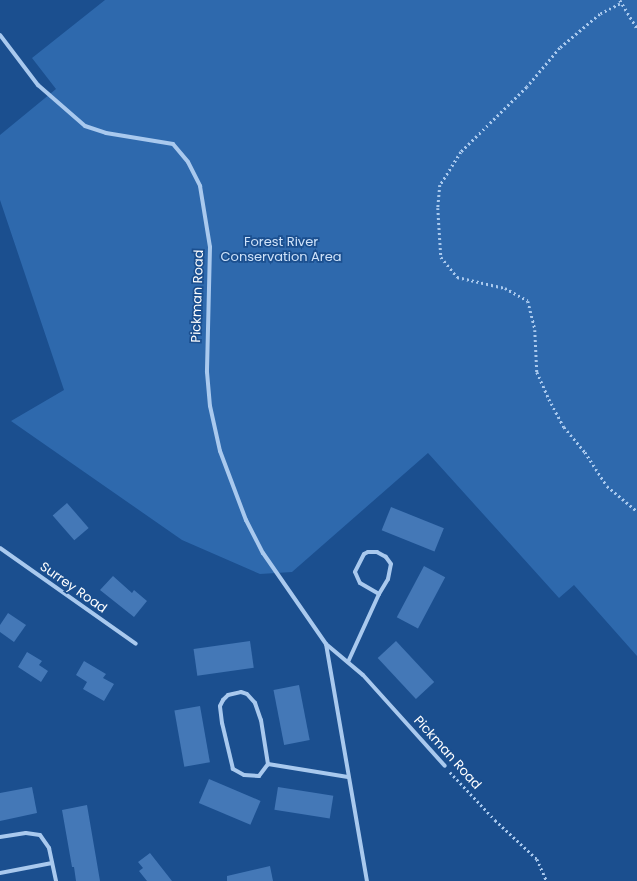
<!DOCTYPE html>
<html>
<head>
<meta charset="utf-8">
<style>
  body { margin:0 }
  #map { position:relative; width:637px; height:881px; overflow:hidden; background:#1b4f8f; font-family:Poppins,sans-serif }
  div>[style] { position:absolute }
  .green>* { inset:0; background:#2e69ad }
  .building>* { inset:0; background:#4478b7; transform-origin:0 0 }
  .path>* { height:2.5px; margin-top:-1.25px; transform-origin:0; background:repeating-linear-gradient(90deg,#a9c9ee 0 2px,transparent 0 5px) }
  .minor>* { height:4px; margin:-2px; padding:0 2px; transform-origin:2px; border-radius:2px; background:#a9c9ee }
  span { translate:-50% -50%; white-space:nowrap; text-align:center; line-height:1.15; -webkit-text-stroke:3.5px #1b4f8f; paint-order:stroke }
  .park-label { font-size:13px; color:#cfe3fa }
  .street-label { font-size:13px; color:#fff }
</style>
</head>
<body>
<div id="map">
  <div class="green">
    <div style="clip-path:polygon(105px 0,637px 0,637px 656px,574px 585px,559px 598px,428px 453px,292px 572px,260px 574px,182px 540px,11px 421px,64px 390px,0 200px,0 135px,56px 89px,32px 58px)"></div>
  </div>
  <div class="building">
    <div style="left:67px;top:503px;width:33px;height:19px;rotate:49deg"></div>
    <div style="left:391px;top:507px;width:57px;height:25px;rotate:22deg"></div>
    <div style="left:424px;top:566px;width:24px;height:58px;rotate:28deg"></div>
    <div style="clip-path:polygon(113px 576px,132px 593px,134px 590px,147px 601px,134px 617px,100px 590px)"></div>
    <div style="clip-path:polygon(8px 613px,26px 625px,14px 642px,0 632px,0 625px)"></div>
    <div style="left:250px;top:641px;width:27px;height:57px;rotate:82deg"></div>
    <div style="left:396px;top:641px;width:56px;height:25px;rotate:47deg"></div>
    <div style="clip-path:polygon(27px 652px,42px 661px,39px 665px,48px 671px,41px 682px,18px 667px)"></div>
    <div style="clip-path:polygon(84px 661px,106px 674px,103px 678px,114px 684px,104px 701px,83px 689px,87px 682px,76px 675px)"></div>
    <div style="left:299px;top:685px;width:56px;height:26px;rotate:79deg"></div>
    <div style="left:200px;top:706px;width:57px;height:26px;rotate:80deg"></div>
    <div style="left:209px;top:779px;width:56px;height:26px;rotate:23deg"></div>
    <div style="clip-path:polygon(32px 787px,37px 813px,0 821px,0 793px)"></div>
    <div style="left:278px;top:787px;width:56px;height:23px;rotate:9deg"></div>
    <div style="clip-path:polygon(87px 805px,100px 881px,76px 881px,74px 867px,72px 867px,62px 810px)"></div>
    <div style="clip-path:polygon(150px 853px,172px 881px,147px 881px,139px 871px,143px 868px,138px 862px)"></div>
    <div style="clip-path:polygon(270px 866px,273px 881px,227px 881px,227px 876px)"></div>
  </div>
  <div class="path">
    <div style="left:620px;top:0;width:33px;rotate:59deg"></div>
    <div style="left:620px;top:4px;width:22px;rotate:153deg"></div>
    <div style="left:600px;top:14px;width:52px;rotate:139.6deg"></div>
    <div style="left:560px;top:48px;width:51px;rotate:130.2deg"></div>
    <div style="left:527px;top:87px;width:93px;rotate:135.4deg"></div>
    <div style="left:461px;top:152px;width:39px;rotate:122deg"></div>
    <div style="left:440px;top:185px;width:23px;rotate:95deg"></div>
    <div style="left:438px;top:208px;width:49px;rotate:86.5deg"></div>
    <div style="left:441px;top:257px;width:26px;rotate:51deg"></div>
    <div style="left:457px;top:277px;width:49px;rotate:12.9deg"></div>
    <div style="left:505px;top:288px;width:26px;rotate:29deg"></div>
    <div style="left:528px;top:301px;width:30px;rotate:76deg"></div>
    <div style="left:535px;top:330px;width:42px;rotate:87.3deg"></div>
    <div style="left:537px;top:372px;width:30px;rotate:66deg"></div>
    <div style="left:549px;top:399px;width:32px;rotate:62deg"></div>
    <div style="left:564px;top:427px;width:33px;rotate:50deg"></div>
    <div style="left:585px;top:452px;width:40px;rotate:57.1deg"></div>
    <div style="left:607px;top:486px;width:39px;rotate:40deg"></div>
    <div style="left:450px;top:772px;width:66px;rotate:46.8deg"></div>
    <div style="left:495px;top:820px;width:57px;rotate:42.9deg"></div>
    <div style="left:537px;top:859px;width:24px;rotate:66deg"></div>
  </div>
  <div class="minor">
    <div style="left:0;top:35px;width:63px;rotate:52.8deg"></div>
    <div style="left:38px;top:85px;width:62px;rotate:41.1deg"></div>
    <div style="left:85px;top:126px;width:22px;rotate:18deg"></div>
    <div style="left:106px;top:133px;width:68px;rotate:9.3deg"></div>
    <div style="left:173px;top:144px;width:23px;rotate:50deg"></div>
    <div style="left:188px;top:162px;width:27px;rotate:63deg"></div>
    <div style="left:200px;top:186px;width:62px;rotate:80.7deg"></div>
    <div style="left:210px;top:247px;width:125px;rotate:91.4deg"></div>
    <div style="left:207px;top:372px;width:34px;rotate:85deg"></div>
    <div style="left:210px;top:406px;width:46px;rotate:77.5deg"></div>
    <div style="left:220px;top:451px;width:74px;rotate:69.4deg"></div>
    <div style="left:246px;top:520px;width:37px;rotate:63deg"></div>
    <div style="left:263px;top:553px;width:111px;rotate:55.3deg"></div>
    <div style="left:326px;top:644px;width:48px;rotate:40deg"></div>
    <div style="left:363px;top:675px;width:122px;rotate:48deg"></div>
    <div style="left:0;top:548px;width:166px;rotate:35.2deg"></div>
    <div style="left:326px;top:644px;width:241px;rotate:80.2deg"></div>
    <div style="left:348px;top:662px;width:75px;rotate:-65.5deg"></div>
    <div style="left:379px;top:594px;width:17px;rotate:-59deg"></div>
    <div style="left:388px;top:579px;width:15px;rotate:-79deg"></div>
    <div style="left:391px;top:564px;width:9px;rotate:-126deg"></div>
    <div style="left:386px;top:557px;width:10px;rotate:-151deg"></div>
    <div style="left:377px;top:552px;width:9px;rotate:180deg"></div>
    <div style="left:368px;top:552px;width:4px;rotate:153deg"></div>
    <div style="left:364px;top:554px;width:20px;rotate:117deg"></div>
    <div style="left:355px;top:572px;width:12px;rotate:66deg"></div>
    <div style="left:360px;top:583px;width:22px;rotate:30deg"></div>
    <div style="left:241px;top:692px;width:6px;rotate:18deg"></div>
    <div style="left:247px;top:694px;width:12px;rotate:48deg"></div>
    <div style="left:255px;top:703px;width:18px;rotate:71deg"></div>
    <div style="left:261px;top:720px;width:45px;rotate:81deg"></div>
    <div style="left:268px;top:764px;width:15px;rotate:127deg"></div>
    <div style="left:259px;top:776px;width:15px;rotate:-176deg"></div>
    <div style="left:244px;top:775px;width:13px;rotate:-151deg"></div>
    <div style="left:233px;top:769px;width:47px;rotate:-103.4deg"></div>
    <div style="left:222px;top:723px;width:17px;rotate:-97deg"></div>
    <div style="left:220px;top:706px;width:7px;rotate:-63deg"></div>
    <div style="left:223px;top:700px;width:7px;rotate:-45deg"></div>
    <div style="left:228px;top:695px;width:13px;rotate:-13deg"></div>
    <div style="left:268px;top:764px;width:81px;rotate:9.2deg"></div>
    <div style="left:0;top:837px;width:26px;rotate:-9deg"></div>
    <div style="left:26px;top:833px;width:14px;rotate:8deg"></div>
    <div style="left:40px;top:835px;width:16px;rotate:55deg"></div>
    <div style="left:49px;top:848px;width:34px;rotate:78deg"></div>
    <div style="left:0;top:873px;width:53px;rotate:-10.9deg"></div>
  </div>
  <div class="park-label">
    <span style="left:281px;top:250px">Forest River<br>Conservation Area</span>
  </div>
  <div class="street-label">
    <span style="left:198px;top:296px;rotate:-88deg">Pickman Road</span>
    <span style="left:73px;top:588px;rotate:35deg">Surrey Road</span>
    <span style="left:447px;top:753px;rotate:48deg">Pickman Road</span>
  </div>
</div>
</body>
</html>
